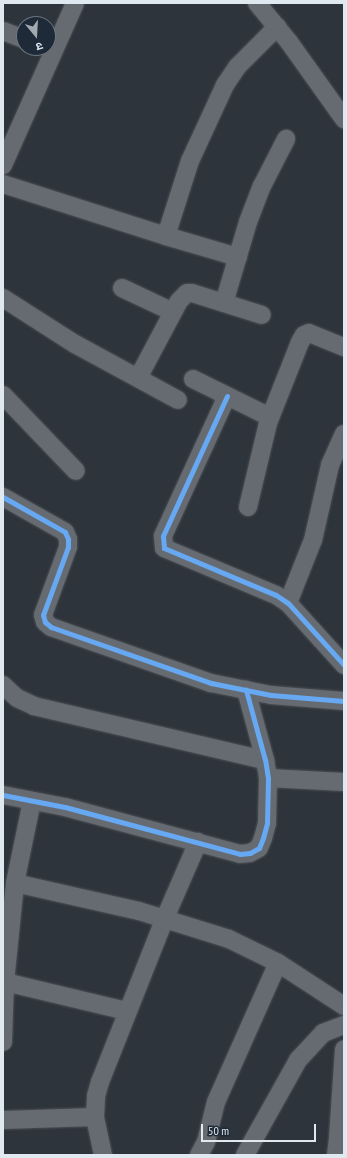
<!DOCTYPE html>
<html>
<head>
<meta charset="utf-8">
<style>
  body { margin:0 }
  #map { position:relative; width:347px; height:1158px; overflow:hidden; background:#2e343b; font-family:"PT Sans Narrow","Noto Sans Devanagari",sans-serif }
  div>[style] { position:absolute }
  .roads { filter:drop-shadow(0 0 1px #4c5157) drop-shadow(0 0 1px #4c5157) }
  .minor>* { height:18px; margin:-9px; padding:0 9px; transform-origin:9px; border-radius:9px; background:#666b71 }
  .cycleway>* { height:5px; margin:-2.5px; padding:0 2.5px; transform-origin:2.5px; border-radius:2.5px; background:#66a8f1 }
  span { translate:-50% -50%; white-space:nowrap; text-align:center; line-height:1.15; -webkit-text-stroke:4px #1e2a37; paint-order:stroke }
  .frame { position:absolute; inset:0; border:4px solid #e0e8f0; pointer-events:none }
  .north { position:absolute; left:16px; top:16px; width:40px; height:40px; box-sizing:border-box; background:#1e2a37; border:1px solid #6c7681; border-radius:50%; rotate:162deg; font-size:11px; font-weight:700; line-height:16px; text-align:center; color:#e0e8f0 }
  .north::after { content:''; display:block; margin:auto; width:14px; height:18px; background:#a2a9b1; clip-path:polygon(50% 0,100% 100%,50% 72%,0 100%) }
  .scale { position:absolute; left:201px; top:1124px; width:115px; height:18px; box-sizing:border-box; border:2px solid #e0e8f0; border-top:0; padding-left:5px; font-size:12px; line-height:14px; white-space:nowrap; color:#e0e8f0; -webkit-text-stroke:3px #1e2a37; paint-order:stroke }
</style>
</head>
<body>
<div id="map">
  <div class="roads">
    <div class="minor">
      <div style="left:257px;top:3px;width:50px;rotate:50.6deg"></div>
      <div style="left:289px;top:42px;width:95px;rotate:54.5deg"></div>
      <div style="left:3px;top:31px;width:22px;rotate:21deg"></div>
      <div style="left:3px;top:165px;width:177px;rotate:-66deg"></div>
      <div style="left:3px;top:184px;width:171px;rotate:17.7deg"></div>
      <div style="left:166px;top:236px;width:75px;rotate:16.3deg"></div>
      <div style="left:166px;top:236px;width:79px;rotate:-72.3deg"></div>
      <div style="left:190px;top:161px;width:84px;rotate:-65.3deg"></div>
      <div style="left:225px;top:85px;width:22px;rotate:-56deg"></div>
      <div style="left:237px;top:67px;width:57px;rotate:-45deg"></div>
      <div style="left:122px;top:288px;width:56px;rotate:25.2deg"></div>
      <div style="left:3px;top:298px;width:85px;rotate:32.6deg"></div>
      <div style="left:75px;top:344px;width:117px;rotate:28.5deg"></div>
      <div style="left:224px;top:303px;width:84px;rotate:-73.5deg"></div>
      <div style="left:248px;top:222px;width:39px;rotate:-69deg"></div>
      <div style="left:262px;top:186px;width:53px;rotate:-62.9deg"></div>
      <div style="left:138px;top:378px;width:87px;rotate:-62deg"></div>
      <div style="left:179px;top:301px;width:11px;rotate:-45deg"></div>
      <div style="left:187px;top:293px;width:5px"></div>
      <div style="left:192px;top:293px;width:73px;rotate:17.4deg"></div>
      <div style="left:193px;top:379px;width:86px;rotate:26.3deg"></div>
      <div style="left:3px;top:395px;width:105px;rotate:46.2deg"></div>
      <div style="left:227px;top:396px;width:154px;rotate:114.6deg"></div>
      <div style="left:163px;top:536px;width:12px;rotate:85deg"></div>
      <div style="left:164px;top:548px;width:121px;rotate:22.8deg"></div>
      <div style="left:276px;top:595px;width:14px;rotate:34deg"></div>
      <div style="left:288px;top:603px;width:84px;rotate:47.9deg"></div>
      <div style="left:3px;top:497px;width:71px;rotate:29.4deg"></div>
      <div style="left:65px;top:532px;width:8px;rotate:67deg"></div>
      <div style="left:68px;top:539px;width:8px;rotate:90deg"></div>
      <div style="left:68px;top:547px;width:72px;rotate:110.2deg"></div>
      <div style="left:43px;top:615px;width:7px;rotate:74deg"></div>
      <div style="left:45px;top:622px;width:8px;rotate:40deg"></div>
      <div style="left:51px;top:627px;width:170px;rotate:19.3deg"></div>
      <div style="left:211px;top:683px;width:61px;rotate:11.3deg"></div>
      <div style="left:271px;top:695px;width:73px;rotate:4.7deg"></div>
      <div style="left:248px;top:507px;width:86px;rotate:-76.6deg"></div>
      <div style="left:268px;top:423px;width:87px;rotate:-68.4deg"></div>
      <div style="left:300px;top:342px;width:8px;rotate:-60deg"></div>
      <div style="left:304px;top:335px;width:5px;rotate:-22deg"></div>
      <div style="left:309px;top:333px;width:38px;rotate:22deg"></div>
      <div style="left:288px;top:603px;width:68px;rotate:-68.4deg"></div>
      <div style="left:313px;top:540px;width:77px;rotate:-77.2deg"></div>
      <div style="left:330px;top:465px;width:34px;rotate:-66deg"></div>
      <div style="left:3px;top:685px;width:19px;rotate:43deg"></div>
      <div style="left:17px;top:698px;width:19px;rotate:25deg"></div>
      <div style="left:34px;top:706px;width:237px;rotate:13.2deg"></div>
      <div style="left:268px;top:778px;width:76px;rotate:3deg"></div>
      <div style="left:3px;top:795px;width:63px;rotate:11deg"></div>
      <div style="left:65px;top:807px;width:181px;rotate:15deg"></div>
      <div style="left:240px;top:854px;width:10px;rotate:-6deg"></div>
      <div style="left:250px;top:853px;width:10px;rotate:-29deg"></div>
      <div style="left:259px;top:848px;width:11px;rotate:-68deg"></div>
      <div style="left:263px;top:838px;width:16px;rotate:-75deg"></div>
      <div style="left:267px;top:823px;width:45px;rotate:-88.7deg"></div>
      <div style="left:268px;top:778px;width:18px;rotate:-99deg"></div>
      <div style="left:265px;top:760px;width:73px;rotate:-105.2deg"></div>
      <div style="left:15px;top:883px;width:127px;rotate:12.7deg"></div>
      <div style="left:139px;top:911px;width:94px;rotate:17.3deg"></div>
      <div style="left:229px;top:939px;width:55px;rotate:26.1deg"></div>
      <div style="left:278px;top:963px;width:79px;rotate:33.1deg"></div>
      <div style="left:5px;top:982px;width:125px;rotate:13.4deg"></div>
      <div style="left:3px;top:1042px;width:60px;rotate:-88.1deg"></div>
      <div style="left:5px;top:982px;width:100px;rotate:-84.2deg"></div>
      <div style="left:15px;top:883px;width:84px;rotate:-78.3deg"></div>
      <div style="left:3px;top:1120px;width:92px;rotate:-1.9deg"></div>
      <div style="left:103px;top:1155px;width:39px;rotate:-102deg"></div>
      <div style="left:95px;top:1117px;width:21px;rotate:-87deg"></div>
      <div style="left:96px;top:1096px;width:15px;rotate:-74deg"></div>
      <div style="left:100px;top:1082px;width:176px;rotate:-68.4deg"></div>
      <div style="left:165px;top:918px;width:83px;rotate:-66.5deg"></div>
      <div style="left:199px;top:1155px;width:15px;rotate:-62deg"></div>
      <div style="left:206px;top:1142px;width:41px;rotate:-76deg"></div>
      <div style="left:216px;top:1102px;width:152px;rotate:-66deg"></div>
      <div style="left:245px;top:1155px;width:109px;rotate:-60.8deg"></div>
      <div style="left:298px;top:1060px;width:37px;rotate:-47deg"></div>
      <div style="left:323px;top:1033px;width:22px;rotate:-21deg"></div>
      <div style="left:336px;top:1155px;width:17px;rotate:-83deg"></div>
      <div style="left:338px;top:1138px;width:89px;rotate:-86.1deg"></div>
    </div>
  </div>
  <div class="cycleway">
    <div style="left:227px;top:396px;width:154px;rotate:114.6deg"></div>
    <div style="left:163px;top:536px;width:12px;rotate:85deg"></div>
    <div style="left:164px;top:548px;width:121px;rotate:22.8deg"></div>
    <div style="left:276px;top:595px;width:14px;rotate:34deg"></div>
    <div style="left:288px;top:603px;width:84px;rotate:47.9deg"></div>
    <div style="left:3px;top:497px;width:71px;rotate:29.4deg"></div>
    <div style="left:65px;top:532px;width:8px;rotate:67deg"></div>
    <div style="left:68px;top:539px;width:8px;rotate:90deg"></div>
    <div style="left:68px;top:547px;width:72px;rotate:110.2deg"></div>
    <div style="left:43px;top:615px;width:7px;rotate:74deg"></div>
    <div style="left:45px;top:622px;width:8px;rotate:40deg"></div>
    <div style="left:51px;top:627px;width:170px;rotate:19.3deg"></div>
    <div style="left:211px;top:683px;width:61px;rotate:11.3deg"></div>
    <div style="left:271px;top:695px;width:73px;rotate:4.7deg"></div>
    <div style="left:3px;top:795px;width:63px;rotate:11deg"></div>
    <div style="left:65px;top:807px;width:181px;rotate:15deg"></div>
    <div style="left:240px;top:854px;width:10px;rotate:-6deg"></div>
    <div style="left:250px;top:853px;width:10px;rotate:-29deg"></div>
    <div style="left:259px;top:848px;width:11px;rotate:-68deg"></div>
    <div style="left:263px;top:838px;width:16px;rotate:-75deg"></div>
    <div style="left:267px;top:823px;width:45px;rotate:-88.7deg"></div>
    <div style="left:268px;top:778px;width:18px;rotate:-99deg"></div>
    <div style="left:265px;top:760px;width:73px;rotate:-105.2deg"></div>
  </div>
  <div class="frame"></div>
  <div class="north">उ</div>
  <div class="scale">50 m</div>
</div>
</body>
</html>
